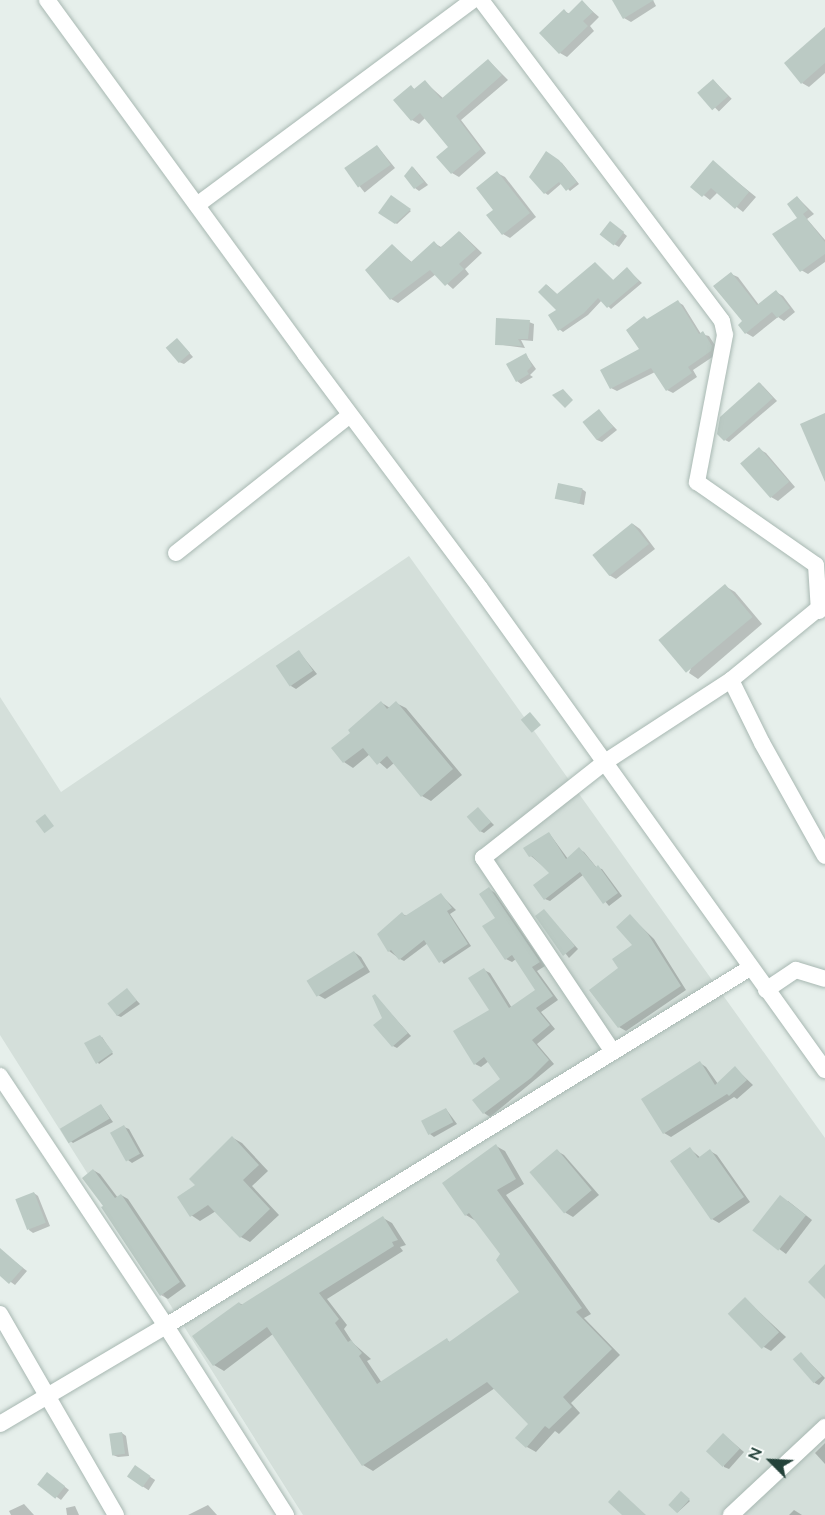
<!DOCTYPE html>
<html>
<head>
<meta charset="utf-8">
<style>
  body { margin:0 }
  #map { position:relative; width:825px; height:1515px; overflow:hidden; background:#e6efeb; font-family:Mulish,sans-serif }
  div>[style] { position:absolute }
  .built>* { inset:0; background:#d4dfda }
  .shadow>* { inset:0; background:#0003; transform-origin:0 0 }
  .building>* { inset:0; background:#bbcac4; transform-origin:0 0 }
  .roads { filter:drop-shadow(0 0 2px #a8b8b2) drop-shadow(0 0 2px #a8b8b2) }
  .minor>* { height:16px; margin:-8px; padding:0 8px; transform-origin:8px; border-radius:8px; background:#fff }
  span { translate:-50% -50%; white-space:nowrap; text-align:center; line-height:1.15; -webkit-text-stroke:4.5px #f7fbf9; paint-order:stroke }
  .north { position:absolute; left:741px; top:1431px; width:60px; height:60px; -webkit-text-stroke:4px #f7fbf9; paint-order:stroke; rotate:294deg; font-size:16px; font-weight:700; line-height:24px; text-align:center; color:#24423a }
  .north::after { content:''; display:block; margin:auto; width:21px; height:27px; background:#24423a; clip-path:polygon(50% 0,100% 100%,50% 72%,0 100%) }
</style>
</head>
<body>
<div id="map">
  <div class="built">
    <div style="clip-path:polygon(409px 556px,825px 1138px,825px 1515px,303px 1515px,0 1035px,0 697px,61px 792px)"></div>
  </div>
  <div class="shadow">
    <div style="clip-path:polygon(613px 0,653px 0,656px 6px,631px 22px,624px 18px)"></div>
    <div style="clip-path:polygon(582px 2px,599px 17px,590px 26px,594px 31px,567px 57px,560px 53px,564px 11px,570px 14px)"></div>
    <div style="clip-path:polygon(825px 29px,825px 73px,809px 87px,802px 83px)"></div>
    <div style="clip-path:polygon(488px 60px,508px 80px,461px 120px,486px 153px,459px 177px,452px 173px,450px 147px,426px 117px,419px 124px,412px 120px,411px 87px,416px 90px,425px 82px,444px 99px)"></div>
    <div style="left:714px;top:81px;width:25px;height:18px;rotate:45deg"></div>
    <div style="left:378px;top:147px;width:27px;height:39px;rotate:51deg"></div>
    <div style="clip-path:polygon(546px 153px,562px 163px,579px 184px,570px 191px,562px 183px,548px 195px,545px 193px)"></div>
    <div style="clip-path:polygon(713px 162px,756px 197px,743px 212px,718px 192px,710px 200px,692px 186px)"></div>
    <div style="clip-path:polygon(413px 167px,428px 185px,419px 191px,415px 188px)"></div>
    <div style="clip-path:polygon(497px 173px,505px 177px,536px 217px,510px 238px,503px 234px,495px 210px)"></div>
    <div style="clip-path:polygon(391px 197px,411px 211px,397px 224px,380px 212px)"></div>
    <div style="clip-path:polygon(797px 197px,814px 214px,807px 219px,825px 240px,825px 262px,808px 274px,801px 270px,800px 218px,789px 204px)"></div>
    <div style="clip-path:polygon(615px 226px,627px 236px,619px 247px,614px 244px)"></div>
    <div style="clip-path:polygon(460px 232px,482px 253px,465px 269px,469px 274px,453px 289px,436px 274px,398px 303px,391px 299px,392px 246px,413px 263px,434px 243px,441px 247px)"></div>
    <div style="clip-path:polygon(595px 263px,614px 281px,627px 269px,642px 283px,611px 309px,602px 300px,588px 315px,563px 332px,559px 329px,558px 310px,547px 285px,558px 295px)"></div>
    <div style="clip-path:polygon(731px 274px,738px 277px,759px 305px,776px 292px,783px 296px,795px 312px,784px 321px,778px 317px,753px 337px,746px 333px)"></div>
    <div style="clip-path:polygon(678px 302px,683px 305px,701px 334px,709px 336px,718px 350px,717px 354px,693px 370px,697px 377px,673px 393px,667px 390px,655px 372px,617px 391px,611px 388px,641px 350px,648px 320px)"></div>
    <div style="clip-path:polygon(529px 322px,534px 324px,533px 341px,521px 340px,525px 348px,496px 344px)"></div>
    <div style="clip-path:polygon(177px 339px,193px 357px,184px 364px,179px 362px)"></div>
    <div style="clip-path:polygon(526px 355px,536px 369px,530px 375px,533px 377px,521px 384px,517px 381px)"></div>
    <div style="clip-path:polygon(760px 383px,777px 401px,729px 442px,725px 440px)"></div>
    <div style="clip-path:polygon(599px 411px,617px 430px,602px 442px,597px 440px)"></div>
    <div style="clip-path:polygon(759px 449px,766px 453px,795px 487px,778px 501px,771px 497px)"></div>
    <div style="clip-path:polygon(582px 489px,586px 492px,584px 505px,557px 498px)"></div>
    <div style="clip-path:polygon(633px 524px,640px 529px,655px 549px,616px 579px,609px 575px)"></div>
    <div style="clip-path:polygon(725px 586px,735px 592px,762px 624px,698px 679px,689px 673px)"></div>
    <div style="clip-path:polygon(299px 652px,317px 674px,296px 689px,291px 686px)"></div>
    <div style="clip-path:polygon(382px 703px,390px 708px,396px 703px,406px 708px,462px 775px,431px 801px,422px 796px,394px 763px,387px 769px,370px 754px,353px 768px,344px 762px,352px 733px)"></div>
    <div style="clip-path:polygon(478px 809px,494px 825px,484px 833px,480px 831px)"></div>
    <div style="clip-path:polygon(549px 833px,568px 859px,579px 849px,584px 852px,597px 868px,602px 869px,622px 896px,609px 906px,583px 875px,550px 901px,545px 899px,551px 873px,531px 856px)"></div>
    <div style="clip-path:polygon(489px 889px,495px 893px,545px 966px,537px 971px,558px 1000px,541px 1012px,555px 1029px,537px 1044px,554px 1064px,490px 1117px,484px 1113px,502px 1079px,489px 1061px,481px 1067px,475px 1064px,491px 1010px,484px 970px,490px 973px,512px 1008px,537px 990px,516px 959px,512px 962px,506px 959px)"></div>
    <div style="clip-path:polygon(441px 895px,456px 910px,450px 914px,471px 946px,444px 964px,428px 943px,404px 961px,400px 959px,389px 951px,402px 914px,407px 916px)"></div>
    <div style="clip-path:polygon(544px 911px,578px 949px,569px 958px,537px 916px)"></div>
    <div style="clip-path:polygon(630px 916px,654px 939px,686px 990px,626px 1031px,619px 1027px,591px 990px,620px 968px,634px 946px)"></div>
    <div style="clip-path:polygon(354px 952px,361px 957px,370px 972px,325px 999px,318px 995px)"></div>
    <div style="clip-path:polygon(127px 990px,140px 1004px,121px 1017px,116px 1015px)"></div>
    <div style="clip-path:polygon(375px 996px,411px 1036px,397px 1048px,393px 1046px)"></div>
    <div style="clip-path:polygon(102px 1037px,113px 1054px,99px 1064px,86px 1044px)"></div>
    <div style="clip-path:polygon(700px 1063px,706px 1067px,718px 1084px,735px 1068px,753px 1085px,737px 1099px,734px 1097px,671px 1137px,664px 1133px,643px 1099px)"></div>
    <div style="clip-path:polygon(101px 1105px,113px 1122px,73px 1143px,69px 1140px)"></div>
    <div style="clip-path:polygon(446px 1109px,457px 1124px,434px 1137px,430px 1134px)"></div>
    <div style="clip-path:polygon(124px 1127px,129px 1129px,144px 1156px,132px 1163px,128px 1160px)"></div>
    <div style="clip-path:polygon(233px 1138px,242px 1143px,268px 1171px,252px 1186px,279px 1215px,250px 1242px,241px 1237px,216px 1211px,200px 1221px,191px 1215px,198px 1186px)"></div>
    <div style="clip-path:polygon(496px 1146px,505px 1151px,524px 1184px,506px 1195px,591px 1314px,584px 1318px,620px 1355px,571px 1403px,580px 1413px,559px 1434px,555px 1431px,536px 1452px,527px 1447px,530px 1424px,495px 1388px,373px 1471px,363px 1465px,273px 1334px,224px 1371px,214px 1365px,194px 1337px,239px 1303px,243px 1305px,383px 1218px,392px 1223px,406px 1245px,400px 1247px,403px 1251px,327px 1299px,347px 1325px,344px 1329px,353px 1343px,371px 1359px,367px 1361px,382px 1383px,447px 1340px,451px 1343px,521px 1293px,502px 1254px,476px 1221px,466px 1215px,444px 1183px)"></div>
    <div style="clip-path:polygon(690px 1149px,701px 1158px,710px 1151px,717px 1155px,750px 1202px,719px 1223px,712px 1219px)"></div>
    <div style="clip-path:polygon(557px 1151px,564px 1155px,599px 1195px,573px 1217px,566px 1213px,532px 1173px)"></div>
    <div style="clip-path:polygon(93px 1170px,100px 1174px,118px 1198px,121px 1195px,128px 1199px,186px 1286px,168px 1299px,161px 1295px,105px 1206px)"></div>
    <div style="clip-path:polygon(34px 1193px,38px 1196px,50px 1226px,33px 1233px,29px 1230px)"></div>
    <div style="clip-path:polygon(788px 1201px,812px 1220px,786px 1254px,755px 1231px)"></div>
    <div style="clip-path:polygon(14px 1261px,27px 1271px,15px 1285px,0 1274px,0 1269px)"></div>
    <div style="clip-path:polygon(745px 1299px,786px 1337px,771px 1351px,764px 1347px)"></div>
    <div style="clip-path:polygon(801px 1354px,825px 1378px,819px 1385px,815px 1383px)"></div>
    <div style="clip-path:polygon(122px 1433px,126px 1436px,129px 1456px,118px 1457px,113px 1455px)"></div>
    <div style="clip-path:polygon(724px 1435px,744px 1452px,729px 1469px,724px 1467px)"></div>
    <div style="clip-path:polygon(825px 1443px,825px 1464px,815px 1453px)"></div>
    <div style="left:135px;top:1467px;width:24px;height:12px;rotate:33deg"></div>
    <div style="clip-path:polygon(51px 1476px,69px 1490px,61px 1500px,39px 1484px)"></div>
    <div style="clip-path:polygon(683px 1494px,690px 1501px,678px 1512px,676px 1511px)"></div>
    <div style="clip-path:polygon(24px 1504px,34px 1515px,11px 1515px,9px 1511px)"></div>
    <div style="clip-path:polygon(208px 1505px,217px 1515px,188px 1515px)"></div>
    <div style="clip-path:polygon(75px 1506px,79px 1515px,67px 1515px,66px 1508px)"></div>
    <div style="clip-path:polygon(794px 1510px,802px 1515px,789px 1515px)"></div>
  </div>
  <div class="building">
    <div style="clip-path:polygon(582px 0,593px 12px,583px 21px,588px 26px,559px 54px,539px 33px,564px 9px,568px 14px)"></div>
    <div style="clip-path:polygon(612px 0,654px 0,623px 19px)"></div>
    <div style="clip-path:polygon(825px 27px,825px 63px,801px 84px,784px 63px)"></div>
    <div style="clip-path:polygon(488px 59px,502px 75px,456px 116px,481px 149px,451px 174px,436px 157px,448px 147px,420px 113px,411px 121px,393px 100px,411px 85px,414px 89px,425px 80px,441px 99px)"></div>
    <div style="left:713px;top:79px;width:23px;height:21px;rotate:49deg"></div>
    <div style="left:377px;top:145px;width:24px;height:40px;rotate:55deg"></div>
    <div style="clip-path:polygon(546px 151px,559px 160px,577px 182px,566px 191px,559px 182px,544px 194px,529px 177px)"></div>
    <div style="clip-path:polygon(713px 160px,749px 192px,735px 209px,711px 188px,702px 197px,690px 187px)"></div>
    <div style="clip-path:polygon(412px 166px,424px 182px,414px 189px,404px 176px)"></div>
    <div style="clip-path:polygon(497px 171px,530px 213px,502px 235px,486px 215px,493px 210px,476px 188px)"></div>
    <div style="clip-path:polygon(391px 195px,411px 209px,395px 224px,378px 213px)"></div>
    <div style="clip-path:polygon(797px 196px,808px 210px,798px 218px,803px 214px,825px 242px,825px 254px,800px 272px,772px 234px,797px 218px,787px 204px)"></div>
    <div style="left:610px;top:221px;width:18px;height:17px;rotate:38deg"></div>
    <div style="clip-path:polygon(459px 231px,476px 249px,459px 264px,464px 269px,445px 286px,430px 270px,390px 300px,365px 270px,392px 244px,411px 262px,434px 241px,440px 248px)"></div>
    <div style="clip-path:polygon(595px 262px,613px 280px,627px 267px,639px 281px,607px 308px,598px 298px,584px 313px,558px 331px,548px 315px,556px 310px,538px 292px,546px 284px,557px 294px)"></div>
    <div style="clip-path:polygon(731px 272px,757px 305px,776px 290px,790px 308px,777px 318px,772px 312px,745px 334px,738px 325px,742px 321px,713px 286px)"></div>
    <div style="clip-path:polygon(678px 300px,699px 334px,703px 331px,712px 346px,711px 351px,688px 367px,692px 373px,666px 391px,651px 368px,610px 389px,600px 370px,639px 349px,626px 330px,644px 316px,647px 319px)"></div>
    <div style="clip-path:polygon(496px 318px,530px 320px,528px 339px,518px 339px,522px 346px,495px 345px)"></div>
    <div style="left:177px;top:338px;width:20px;height:15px;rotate:49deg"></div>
    <div style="clip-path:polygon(526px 353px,532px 366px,527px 371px,529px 374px,516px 382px,506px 364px)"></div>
    <div style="clip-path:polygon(759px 382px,773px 398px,724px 441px,717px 434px,720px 417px)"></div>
    <div style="clip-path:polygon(563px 389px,573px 400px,565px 408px,552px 395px)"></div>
    <div style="left:599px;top:409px;width:23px;height:21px;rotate:52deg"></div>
    <div style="clip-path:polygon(825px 413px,825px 482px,800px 424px)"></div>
    <div style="left:759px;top:447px;width:46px;height:25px;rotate:49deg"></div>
    <div style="left:558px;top:483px;width:25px;height:16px;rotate:12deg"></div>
    <div style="left:632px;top:523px;width:27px;height:51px;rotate:51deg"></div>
    <div style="left:725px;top:584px;width:43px;height:87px;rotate:50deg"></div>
    <div style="left:299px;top:650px;width:25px;height:28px;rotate:56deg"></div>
    <div style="clip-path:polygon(381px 701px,387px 709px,396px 701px,453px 769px,421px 797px,387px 756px,377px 765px,363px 748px,343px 763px,331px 748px,350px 733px,348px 730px)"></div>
    <div style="left:530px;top:712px;width:17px;height:12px;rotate:50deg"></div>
    <div style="left:478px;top:807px;width:20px;height:15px;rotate:49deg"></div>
    <div style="left:45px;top:814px;width:15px;height:12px;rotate:53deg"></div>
    <div style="clip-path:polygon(549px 832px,566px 859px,579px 847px,596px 867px,598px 865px,618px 893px,603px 904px,580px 872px,544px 900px,533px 885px,549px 873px,532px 856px,529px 857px,523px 848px)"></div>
    <div style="clip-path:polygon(489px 887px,540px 962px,532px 967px,553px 996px,536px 1008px,550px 1025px,532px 1040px,549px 1060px,531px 1078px,483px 1114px,472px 1100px,500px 1079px,484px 1057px,474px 1065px,453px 1031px,489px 1010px,468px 978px,484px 968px,509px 1008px,535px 990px,512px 955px,505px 960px,482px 926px,495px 918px,479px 894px)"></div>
    <div style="clip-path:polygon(441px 893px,452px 908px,447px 911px,468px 944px,439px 963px,424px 940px,399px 960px,391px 950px,388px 952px,377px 934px,402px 912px,405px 916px)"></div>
    <div style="clip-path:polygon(544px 909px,575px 946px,563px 956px,535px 916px)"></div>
    <div style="clip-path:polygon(630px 914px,648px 934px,681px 986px,618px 1028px,589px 990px,618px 968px,612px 959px,632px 945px,616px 927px)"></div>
    <div style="left:354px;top:951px;width:19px;height:56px;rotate:58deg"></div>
    <div style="left:127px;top:988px;width:16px;height:25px;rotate:52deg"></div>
    <div style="clip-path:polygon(375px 994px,408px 1033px,392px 1047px,373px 1025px,382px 1018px,372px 996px)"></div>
    <div style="clip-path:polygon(100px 1035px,113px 1052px,96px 1064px,84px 1043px)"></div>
    <div style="clip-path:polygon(700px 1061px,715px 1085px,735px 1066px,747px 1080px,729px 1096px,727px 1094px,663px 1134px,641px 1099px)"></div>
    <div style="left:101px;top:1104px;width:17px;height:48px;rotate:59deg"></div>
    <div style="left:446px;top:1108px;width:16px;height:28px;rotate:63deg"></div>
    <div style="left:124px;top:1125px;width:33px;height:16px;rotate:61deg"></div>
    <div style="clip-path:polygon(232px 1136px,259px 1165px,243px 1180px,270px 1209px,240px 1238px,208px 1205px,190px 1217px,177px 1197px,195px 1185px,189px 1179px)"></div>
    <div style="clip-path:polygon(496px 1144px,516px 1179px,497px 1190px,582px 1308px,576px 1312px,612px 1349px,563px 1397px,572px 1407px,549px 1429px,545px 1426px,526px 1448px,515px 1438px,528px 1424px,487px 1382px,362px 1466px,267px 1327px,213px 1366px,192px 1336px,239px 1302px,241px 1305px,383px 1216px,398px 1240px,392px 1242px,394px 1246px,319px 1293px,339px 1319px,335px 1323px,348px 1342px,351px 1340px,362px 1353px,359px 1356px,377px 1384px,447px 1338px,449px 1342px,519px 1292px,496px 1260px,500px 1254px,469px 1213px,465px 1216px,442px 1183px)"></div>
    <div style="clip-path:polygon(690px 1147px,698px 1158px,710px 1149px,744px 1197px,711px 1220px,670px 1161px)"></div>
    <div style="left:557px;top:1149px;width:54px;height:36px;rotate:50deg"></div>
    <div style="clip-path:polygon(93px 1169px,115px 1198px,121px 1194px,180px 1282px,160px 1296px,101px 1207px,103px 1206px,82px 1178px)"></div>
    <div style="left:34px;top:1192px;width:33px;height:20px;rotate:69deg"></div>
    <div style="left:780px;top:1195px;width:33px;height:45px;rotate:38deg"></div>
    <div style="clip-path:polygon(0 1248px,23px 1268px,9px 1284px,0 1276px)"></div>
    <div style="clip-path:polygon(825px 1264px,825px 1299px,808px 1282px)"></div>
    <div style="left:745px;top:1297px;width:49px;height:24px;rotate:46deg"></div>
    <div style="left:801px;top:1352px;width:32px;height:11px;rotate:49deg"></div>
    <div style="left:122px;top:1432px;width:22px;height:13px;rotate:82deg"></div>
    <div style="left:723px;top:1433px;width:23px;height:25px;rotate:43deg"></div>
    <div style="left:135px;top:1465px;width:19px;height:14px;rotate:35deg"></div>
    <div style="left:47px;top:1472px;width:23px;height:16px;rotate:38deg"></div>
    <div style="clip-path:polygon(619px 1490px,646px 1515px,622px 1515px,608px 1502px)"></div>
    <div style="left:681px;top:1491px;width:12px;height:19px;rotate:42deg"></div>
  </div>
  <div class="roads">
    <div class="minor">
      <div style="left:47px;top:0;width:438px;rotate:53.9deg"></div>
      <div style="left:305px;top:354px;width:292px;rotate:53.2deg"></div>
      <div style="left:480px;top:588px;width:593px;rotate:54.41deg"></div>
      <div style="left:481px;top:0;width:401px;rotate:53.1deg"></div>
      <div style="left:722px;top:321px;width:14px;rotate:78deg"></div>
      <div style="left:725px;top:335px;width:150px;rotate:100.8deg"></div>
      <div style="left:697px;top:482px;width:145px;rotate:34.9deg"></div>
      <div style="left:816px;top:565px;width:46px;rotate:86.3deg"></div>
      <div style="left:197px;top:205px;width:344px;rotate:-36.6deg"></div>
      <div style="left:176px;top:553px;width:222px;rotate:-38.4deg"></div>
      <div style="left:731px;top:680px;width:70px;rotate:63.8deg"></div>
      <div style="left:762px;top:743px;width:129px;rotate:60.9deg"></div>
      <div style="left:766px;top:990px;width:36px;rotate:-34deg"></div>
      <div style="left:796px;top:970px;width:30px;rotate:17deg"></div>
      <div style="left:613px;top:1052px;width:234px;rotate:-123.8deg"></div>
      <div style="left:483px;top:858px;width:155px;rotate:-38.2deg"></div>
      <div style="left:605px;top:762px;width:150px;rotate:-33.1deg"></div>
      <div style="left:731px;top:680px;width:120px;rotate:-39.3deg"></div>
      <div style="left:0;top:1076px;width:300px;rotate:56.4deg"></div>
      <div style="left:166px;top:1326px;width:224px;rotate:57.6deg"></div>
      <div style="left:0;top:1314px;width:232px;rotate:60deg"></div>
      <div style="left:0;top:1424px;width:193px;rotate:-30.6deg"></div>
      <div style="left:166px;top:1326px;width:685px;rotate:-31.51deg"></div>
      <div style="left:731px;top:1515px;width:129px;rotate:-43.1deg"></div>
    </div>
  </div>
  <div class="north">N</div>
</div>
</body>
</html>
